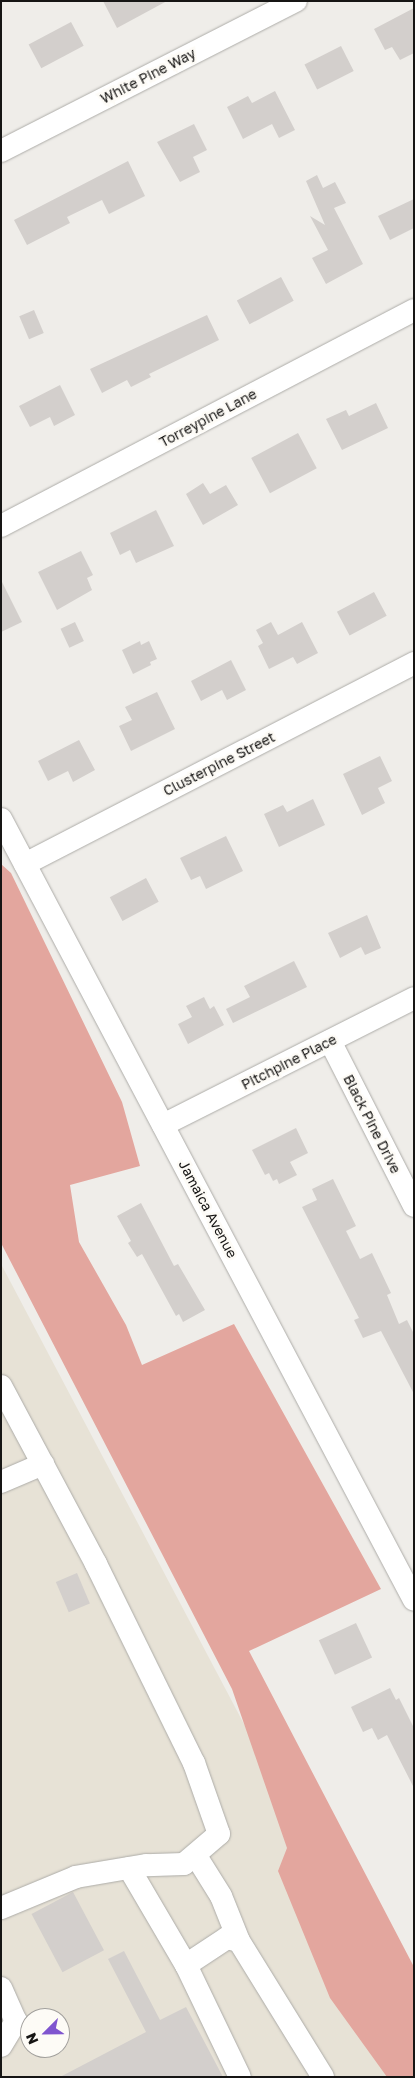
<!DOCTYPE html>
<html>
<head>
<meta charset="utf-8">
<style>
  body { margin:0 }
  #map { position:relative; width:415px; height:2078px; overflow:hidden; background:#efede9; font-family:"Golos Text",sans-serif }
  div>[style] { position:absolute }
  .built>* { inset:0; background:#e7e2d6 }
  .forest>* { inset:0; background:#e3a69e }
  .building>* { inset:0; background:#d3cfcc; transform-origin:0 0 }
  .roads { filter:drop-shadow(0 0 1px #adaca8) drop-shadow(0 0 1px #adaca8) }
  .minor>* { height:22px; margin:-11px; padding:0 11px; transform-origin:11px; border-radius:11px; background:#fff }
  span { translate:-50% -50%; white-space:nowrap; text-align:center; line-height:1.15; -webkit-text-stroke:5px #fdfbf6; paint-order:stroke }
  .street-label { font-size:14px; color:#161514 }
  .frame { position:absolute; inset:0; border:2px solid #161514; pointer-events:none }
  .north { position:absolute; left:20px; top:2008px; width:50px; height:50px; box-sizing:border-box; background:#fdfbf6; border:1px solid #a19f9c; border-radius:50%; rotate:247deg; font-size:14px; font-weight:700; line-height:20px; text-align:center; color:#161514 }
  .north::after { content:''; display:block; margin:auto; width:18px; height:22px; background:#7f55cf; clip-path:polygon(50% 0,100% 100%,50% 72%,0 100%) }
</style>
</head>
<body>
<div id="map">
  <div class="built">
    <div style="clip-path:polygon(evenodd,1px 1264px,414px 2046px,414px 2077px,1px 2077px,1px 1264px,30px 2018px,60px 2018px,60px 2048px,30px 2048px,30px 2018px)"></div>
  </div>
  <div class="forest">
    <div style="clip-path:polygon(1px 864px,11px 873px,122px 1102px,140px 1166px,70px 1185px,79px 1242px,126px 1325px,142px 1365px,234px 1324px,381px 1589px,249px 1651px,414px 1967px,414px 2077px,387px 2077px,330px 1998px,278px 1871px,287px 1848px,232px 1689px,1px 1243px)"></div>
  </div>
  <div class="building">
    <div style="clip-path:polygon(103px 1px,167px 1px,117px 28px)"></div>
    <div style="clip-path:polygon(414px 8px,414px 53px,400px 60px,392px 47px,385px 50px,374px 29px)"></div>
    <div style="left:71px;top:22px;width:27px;height:48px;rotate:62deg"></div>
    <div style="left:341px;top:46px;width:28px;height:41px;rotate:63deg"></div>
    <div style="clip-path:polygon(275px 91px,295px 130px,279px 138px,272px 124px,243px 139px,227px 107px,248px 96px,252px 103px)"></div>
    <div style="clip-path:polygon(194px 124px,207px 150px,193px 157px,200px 172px,180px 182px,157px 142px)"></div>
    <div style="clip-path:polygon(128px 161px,145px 196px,109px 214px,102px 200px,67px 217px,70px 223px,27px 245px,14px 220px)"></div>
    <div style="clip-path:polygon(317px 175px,323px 188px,335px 182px,346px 203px,334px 208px,363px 264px,326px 284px,312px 258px,328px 250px,310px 216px,325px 225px,306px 181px)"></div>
    <div style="clip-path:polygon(414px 199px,414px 228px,390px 240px,378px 216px)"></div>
    <div style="left:281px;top:277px;width:27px;height:50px;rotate:62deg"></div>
    <div style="left:34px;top:310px;width:25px;height:16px;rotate:67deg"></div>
    <div style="clip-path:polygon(207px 315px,219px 340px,149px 374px,151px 377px,131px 387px,127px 380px,102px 393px,90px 369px)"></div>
    <div style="clip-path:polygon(60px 385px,75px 415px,54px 426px,50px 417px,30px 427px,19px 406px)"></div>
    <div style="clip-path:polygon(376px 403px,388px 428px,342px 450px,326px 419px,346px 410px,349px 416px)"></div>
    <div style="left:298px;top:433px;width:40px;height:53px;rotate:62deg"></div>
    <div style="clip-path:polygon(203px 483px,210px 494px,226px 485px,238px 505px,203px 525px,186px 494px)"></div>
    <div style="clip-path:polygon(156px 510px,174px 546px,136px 563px,130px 550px,120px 555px,110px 533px)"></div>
    <div style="clip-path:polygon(81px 551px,93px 575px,87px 578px,92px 590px,57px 610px,38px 572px)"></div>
    <div style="clip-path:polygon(1px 580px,22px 622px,1px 632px)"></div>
    <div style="left:374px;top:592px;width:27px;height:42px;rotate:62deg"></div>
    <div style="left:75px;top:622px;width:21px;height:16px;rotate:65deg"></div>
    <div style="clip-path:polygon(271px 622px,278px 635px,302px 622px,318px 653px,297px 664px,293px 657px,269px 669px,258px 646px,263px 643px,256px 630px)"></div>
    <div style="clip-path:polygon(140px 641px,141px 645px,149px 641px,157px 659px,150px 662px,151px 665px,133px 674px,122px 650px)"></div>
    <div style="clip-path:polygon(231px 660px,246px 690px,227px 700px,222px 690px,201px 701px,191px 681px)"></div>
    <div style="clip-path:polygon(157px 692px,175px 729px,131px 751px,119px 726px,132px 720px,125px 707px)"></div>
    <div style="clip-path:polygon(79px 740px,95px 770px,73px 782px,68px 771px,48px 781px,38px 761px)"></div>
    <div style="clip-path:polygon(380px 756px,392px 781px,378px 788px,385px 803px,362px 815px,343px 774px)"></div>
    <div style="clip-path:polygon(313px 799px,325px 825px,279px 847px,264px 814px,283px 805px,287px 812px)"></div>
    <div style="clip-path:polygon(226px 836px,243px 871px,206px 889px,200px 876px,191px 880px,180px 858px)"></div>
    <div style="left:146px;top:878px;width:27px;height:41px;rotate:62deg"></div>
    <div style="clip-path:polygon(367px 915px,381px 948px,365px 955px,361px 947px,340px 958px,328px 933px)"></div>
    <div style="clip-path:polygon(294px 961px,307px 987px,233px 1023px,226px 1009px,250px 997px,244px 986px)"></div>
    <div style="clip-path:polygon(204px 997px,210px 1009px,214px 1006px,224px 1025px,188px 1044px,178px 1024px,192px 1017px,186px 1006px)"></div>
    <div style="clip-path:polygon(296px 1128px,308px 1153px,290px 1162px,297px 1175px,279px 1184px,277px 1179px,273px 1181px,269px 1173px,265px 1175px,252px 1150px)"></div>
    <div style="clip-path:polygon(333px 1179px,356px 1226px,346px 1231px,360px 1259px,372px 1253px,391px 1293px,387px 1295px,399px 1324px,407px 1320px,414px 1334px,414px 1394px,381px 1331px,363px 1338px,354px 1320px,359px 1318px,302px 1207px,317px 1200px,312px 1189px)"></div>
    <div style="clip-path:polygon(141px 1203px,174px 1266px,178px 1264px,205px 1310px,183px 1322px,179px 1314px,176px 1316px,142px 1254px,137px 1257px,128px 1243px,131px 1241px,117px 1216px)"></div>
    <div style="left:77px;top:1573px;width:33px;height:23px;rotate:67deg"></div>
    <div style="left:356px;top:1623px;width:38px;height:41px;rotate:65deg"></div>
    <div style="clip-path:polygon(390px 1688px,396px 1700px,399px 1698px,414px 1728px,414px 1788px,387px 1735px,378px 1740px,372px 1728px,363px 1732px,351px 1707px)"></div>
    <div style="left:73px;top:1892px;width:66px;height:47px;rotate:62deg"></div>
    <div style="clip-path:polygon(124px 1951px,160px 2020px,186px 2007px,223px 2077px,60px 2077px,146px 2032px,108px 1959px)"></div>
  </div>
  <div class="roads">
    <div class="minor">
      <div style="left:1px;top:151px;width:331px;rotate:-27deg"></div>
      <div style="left:1px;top:526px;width:466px;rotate:-27.6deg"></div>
      <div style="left:1px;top:819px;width:883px;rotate:62.13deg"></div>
      <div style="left:25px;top:864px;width:438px;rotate:-27.3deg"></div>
      <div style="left:330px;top:1041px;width:185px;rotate:63deg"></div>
      <div style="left:163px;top:1125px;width:281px;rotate:-26.8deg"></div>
      <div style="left:1px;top:1386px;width:202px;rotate:61.9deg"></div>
      <div style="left:96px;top:1564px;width:222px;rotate:63.8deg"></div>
      <div style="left:194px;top:1763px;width:75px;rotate:70.6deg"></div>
      <div style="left:219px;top:1834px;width:46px;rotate:139.4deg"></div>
      <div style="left:184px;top:1864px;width:38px;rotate:178deg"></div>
      <div style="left:146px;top:1865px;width:71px;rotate:170.3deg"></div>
      <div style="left:76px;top:1877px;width:81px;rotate:157.5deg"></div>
      <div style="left:1px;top:1482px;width:46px;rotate:-23.2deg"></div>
      <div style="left:196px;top:1856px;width:47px;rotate:58deg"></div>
      <div style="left:221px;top:1896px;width:48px;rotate:68.2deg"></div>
      <div style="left:129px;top:1868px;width:113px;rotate:59.6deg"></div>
      <div style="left:186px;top:1965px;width:124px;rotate:64.3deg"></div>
      <div style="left:186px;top:1965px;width:49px;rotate:-33.4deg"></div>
      <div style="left:227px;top:1938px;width:12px;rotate:14deg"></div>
      <div style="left:239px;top:1941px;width:160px;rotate:58.3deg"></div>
      <div style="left:1px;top:1988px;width:36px;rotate:66deg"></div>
      <div style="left:16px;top:2021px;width:29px;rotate:121deg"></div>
    </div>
  </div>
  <div class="street-label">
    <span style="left:148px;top:76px;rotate:-27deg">White Pine Way</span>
    <span style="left:208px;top:418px;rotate:-28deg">Torreypine Lane</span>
    <span style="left:219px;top:764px;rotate:-27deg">Clusterpine Street</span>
    <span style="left:289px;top:1062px;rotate:-27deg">Pitchpine Place</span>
    <span style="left:372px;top:1124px;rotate:63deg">Black Pine Drive</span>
    <span style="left:208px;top:1209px;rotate:62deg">Jamaica Avenue</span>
  </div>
  <div class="frame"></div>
  <div class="north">N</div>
</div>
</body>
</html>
